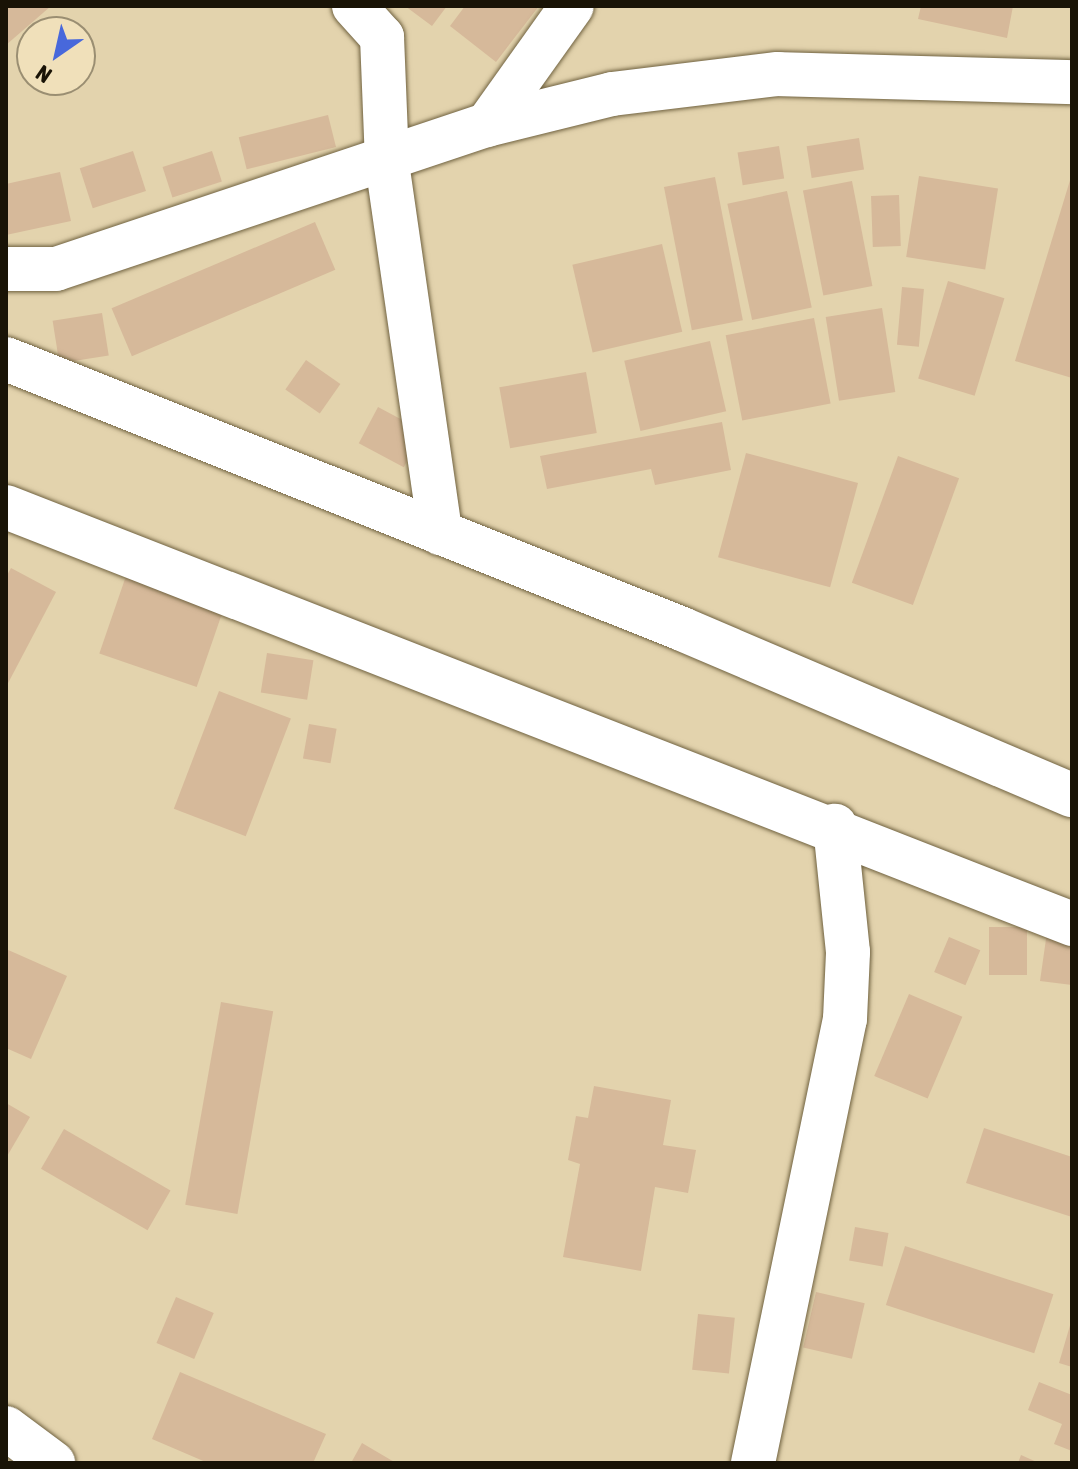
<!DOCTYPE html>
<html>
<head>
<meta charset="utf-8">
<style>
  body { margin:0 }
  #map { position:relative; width:1078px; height:1469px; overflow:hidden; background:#e3d3ad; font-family:"Asap Condensed",sans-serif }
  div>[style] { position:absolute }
  .building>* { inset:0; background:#d6b99a; transform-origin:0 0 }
  .roads { filter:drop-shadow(0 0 2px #706240) drop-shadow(0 0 2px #706240) }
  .minor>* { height:44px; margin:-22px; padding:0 22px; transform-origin:22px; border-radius:22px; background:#fff }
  span { translate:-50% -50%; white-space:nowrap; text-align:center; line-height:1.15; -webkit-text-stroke:6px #f0e0ba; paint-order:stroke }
  .frame { position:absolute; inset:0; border:8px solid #191306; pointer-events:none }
  .north { position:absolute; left:16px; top:16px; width:80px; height:80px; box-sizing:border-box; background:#f0e0ba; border:2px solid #9a8e72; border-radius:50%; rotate:214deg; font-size:22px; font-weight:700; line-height:32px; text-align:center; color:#191306 }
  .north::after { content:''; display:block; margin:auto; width:28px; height:36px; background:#4868db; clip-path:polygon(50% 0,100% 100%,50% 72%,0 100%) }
</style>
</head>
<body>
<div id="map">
  <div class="building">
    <div style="clip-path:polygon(6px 6px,51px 6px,6px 45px)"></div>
    <div style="clip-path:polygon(405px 6px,447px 6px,432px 26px)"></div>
    <div style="clip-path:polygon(465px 6px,539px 6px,496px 62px,450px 26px)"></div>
    <div style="clip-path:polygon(921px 6px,1013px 6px,1007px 38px,918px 19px)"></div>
    <div style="left:328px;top:115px;width:33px;height:92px;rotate:76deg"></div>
    <div style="left:859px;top:138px;width:32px;height:53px;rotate:81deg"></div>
    <div style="left:779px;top:146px;width:33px;height:42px;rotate:81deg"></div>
    <div style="left:133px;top:151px;width:42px;height:56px;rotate:72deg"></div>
    <div style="left:212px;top:151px;width:32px;height:52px;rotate:72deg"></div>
    <div style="clip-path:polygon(60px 172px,71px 221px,6px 235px,6px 184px)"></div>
    <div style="left:919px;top:176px;width:80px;height:82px;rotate:9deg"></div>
    <div style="left:715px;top:177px;width:146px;height:52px;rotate:79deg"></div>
    <div style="clip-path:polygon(1071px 177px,1072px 177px,1072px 378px,1015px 361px)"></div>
    <div style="left:852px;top:181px;width:107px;height:50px;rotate:79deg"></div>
    <div style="left:787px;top:191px;width:119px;height:61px;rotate:78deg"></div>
    <div style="left:899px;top:195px;width:51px;height:28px;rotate:88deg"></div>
    <div style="left:315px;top:222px;width:52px;height:221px;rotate:67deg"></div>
    <div style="left:662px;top:244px;width:90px;height:92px;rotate:77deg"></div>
    <div style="left:948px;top:281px;width:59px;height:102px;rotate:17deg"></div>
    <div style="left:902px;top:287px;width:22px;height:58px;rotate:5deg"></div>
    <div style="left:882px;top:308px;width:85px;height:57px;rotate:81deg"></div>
    <div style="left:102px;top:313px;width:43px;height:50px;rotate:81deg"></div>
    <div style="left:814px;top:318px;width:87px;height:90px;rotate:79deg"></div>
    <div style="left:710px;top:341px;width:72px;height:88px;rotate:77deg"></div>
    <div style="left:306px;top:360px;width:42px;height:36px;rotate:35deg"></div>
    <div style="left:586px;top:372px;width:62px;height:88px;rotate:80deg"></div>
    <div style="left:378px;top:407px;width:51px;height:41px;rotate:28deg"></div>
    <div style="clip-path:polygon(722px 422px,731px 470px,655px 485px,651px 469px,547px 489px,540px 456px)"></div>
    <div style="left:746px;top:453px;width:116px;height:108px;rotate:15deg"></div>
    <div style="left:898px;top:456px;width:65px;height:135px;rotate:20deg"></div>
    <div style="clip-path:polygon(11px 568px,56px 592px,6px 687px,6px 577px)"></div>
    <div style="left:126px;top:576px;width:103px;height:82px;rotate:19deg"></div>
    <div style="left:267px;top:653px;width:47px;height:40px;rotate:9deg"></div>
    <div style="left:219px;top:691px;width:77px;height:126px;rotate:21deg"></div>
    <div style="left:309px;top:724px;width:28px;height:35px;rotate:10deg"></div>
    <div style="left:989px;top:927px;width:38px;height:48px"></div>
    <div style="clip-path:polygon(1047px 932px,1072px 939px,1072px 985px,1040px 981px)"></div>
    <div style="left:949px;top:937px;width:34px;height:38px;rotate:23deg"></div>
    <div style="clip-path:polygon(6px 949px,67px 976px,31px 1059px,6px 1048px)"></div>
    <div style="left:909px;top:994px;width:58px;height:89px;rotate:23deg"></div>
    <div style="left:221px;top:1002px;width:53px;height:206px;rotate:10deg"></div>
    <div style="clip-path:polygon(594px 1086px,671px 1100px,663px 1145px,696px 1150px,688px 1193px,655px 1187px,641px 1271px,563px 1257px,580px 1164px,568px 1160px,576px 1116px,588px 1118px)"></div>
    <div style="clip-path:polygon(6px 1103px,30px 1117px,6px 1158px)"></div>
    <div style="clip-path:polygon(984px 1128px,1072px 1157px,1072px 1217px,966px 1183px)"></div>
    <div style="left:64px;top:1129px;width:123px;height:46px;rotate:30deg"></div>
    <div style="left:855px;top:1227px;width:34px;height:34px;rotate:10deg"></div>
    <div style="left:905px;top:1246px;width:156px;height:62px;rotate:18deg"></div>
    <div style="left:816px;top:1292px;width:50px;height:57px;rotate:13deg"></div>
    <div style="left:176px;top:1297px;width:41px;height:50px;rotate:23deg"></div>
    <div style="left:698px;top:1314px;width:37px;height:56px;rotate:6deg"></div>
    <div style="clip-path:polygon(1071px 1322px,1072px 1322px,1072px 1367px,1059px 1363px)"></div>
    <div style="clip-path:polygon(180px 1372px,326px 1434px,313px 1463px,208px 1463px,152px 1439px)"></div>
    <div style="clip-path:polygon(1039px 1382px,1072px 1395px,1072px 1451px,1054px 1444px,1062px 1424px,1028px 1410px)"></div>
    <div style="clip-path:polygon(362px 1443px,396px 1463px,351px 1463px)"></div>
    <div style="clip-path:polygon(1021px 1455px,1039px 1463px,1018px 1463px)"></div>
  </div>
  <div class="roads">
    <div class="minor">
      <div style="left:354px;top:6px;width:42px;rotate:47.9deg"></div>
      <div style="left:382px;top:37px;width:126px;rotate:87.7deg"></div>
      <div style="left:387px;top:163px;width:374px;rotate:81.8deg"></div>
      <div style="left:487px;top:125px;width:146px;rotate:-54.5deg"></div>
      <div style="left:6px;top:269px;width:50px"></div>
      <div style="left:56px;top:269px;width:454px;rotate:-18.5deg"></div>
      <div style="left:487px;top:125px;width:129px;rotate:-13.9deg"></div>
      <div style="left:612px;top:94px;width:167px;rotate:-6.9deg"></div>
      <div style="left:778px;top:74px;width:294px;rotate:1.6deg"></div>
      <div style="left:6px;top:359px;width:728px;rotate:21.77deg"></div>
      <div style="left:682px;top:629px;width:424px;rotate:23.1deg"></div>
      <div style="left:6px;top:507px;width:1145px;rotate:21.36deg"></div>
      <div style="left:6px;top:1428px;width:59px;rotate:36.7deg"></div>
      <div style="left:753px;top:1463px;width:453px;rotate:-78.3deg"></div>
      <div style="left:845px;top:1019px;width:67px;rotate:-87.4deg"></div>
      <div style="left:848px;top:952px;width:127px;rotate:-95.9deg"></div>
    </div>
  </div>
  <div class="frame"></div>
  <div class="north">N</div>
</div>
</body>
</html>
